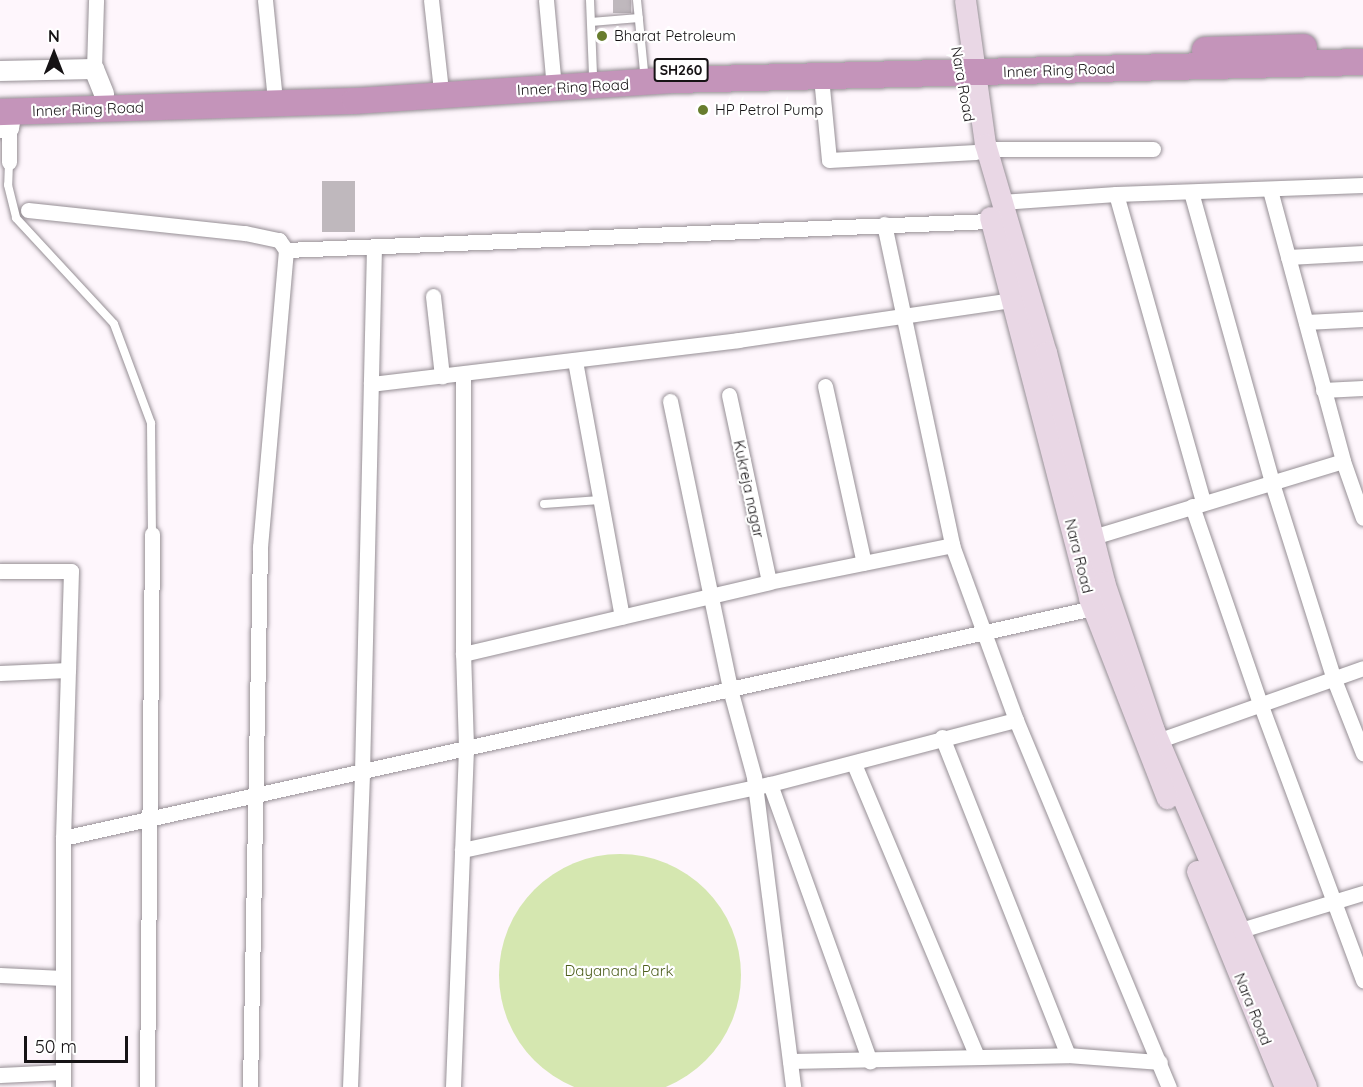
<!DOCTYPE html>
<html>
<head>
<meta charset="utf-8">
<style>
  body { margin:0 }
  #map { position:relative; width:1363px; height:1087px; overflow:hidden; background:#fef6fc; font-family:Quicksand,sans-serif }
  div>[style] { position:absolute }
  .green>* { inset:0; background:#d5e7b0 }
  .round { border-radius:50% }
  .building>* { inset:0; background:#bfb8bd; transform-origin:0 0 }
  .roads { filter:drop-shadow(0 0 2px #968f95) drop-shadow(0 0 2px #968f95) }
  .service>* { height:8px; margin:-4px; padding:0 4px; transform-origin:4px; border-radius:4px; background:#fff }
  .minor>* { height:15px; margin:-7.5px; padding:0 7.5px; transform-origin:7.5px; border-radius:7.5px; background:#fff }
  .tertiary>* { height:20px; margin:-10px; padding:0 10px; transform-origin:10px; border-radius:10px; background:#fff }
  .secondary>* { height:21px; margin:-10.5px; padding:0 10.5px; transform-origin:10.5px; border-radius:10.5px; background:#e9d7e5 }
  .trunk>* { height:26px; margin:-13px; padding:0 13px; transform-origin:13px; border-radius:13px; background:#c494ba }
  .dots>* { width:16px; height:16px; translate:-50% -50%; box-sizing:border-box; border:3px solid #fff; border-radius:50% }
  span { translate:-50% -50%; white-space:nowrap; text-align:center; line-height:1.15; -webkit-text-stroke:4.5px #fff; paint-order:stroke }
  .shield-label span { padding:2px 4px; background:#fff; border:2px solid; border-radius:4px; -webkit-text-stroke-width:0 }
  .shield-label { font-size:14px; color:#161315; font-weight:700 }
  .poi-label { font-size:15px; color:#161315 }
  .left { translate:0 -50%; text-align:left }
  .street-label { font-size:15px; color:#161315 }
  .park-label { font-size:15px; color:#4d5e1c }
  .north { position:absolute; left:24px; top:24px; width:60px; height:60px; -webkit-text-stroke:4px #fff; paint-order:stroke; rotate:0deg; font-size:16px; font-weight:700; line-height:24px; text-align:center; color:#161315 }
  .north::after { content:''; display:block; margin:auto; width:21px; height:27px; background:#161315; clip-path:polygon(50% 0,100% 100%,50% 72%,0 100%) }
  .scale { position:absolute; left:24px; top:1036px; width:104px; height:27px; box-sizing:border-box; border:3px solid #161315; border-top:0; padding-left:8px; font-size:18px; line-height:21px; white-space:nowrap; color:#161315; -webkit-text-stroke:4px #fff; paint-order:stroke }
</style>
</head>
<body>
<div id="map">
  <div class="green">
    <div class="round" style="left:499px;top:854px;width:242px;height:242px"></div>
  </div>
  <div class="building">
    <div style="left:613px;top:0;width:18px;height:13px"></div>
    <div style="left:322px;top:181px;width:33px;height:51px"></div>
  </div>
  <div class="roads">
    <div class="service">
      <div style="left:590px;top:0;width:75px;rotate:87.7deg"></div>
      <div style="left:637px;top:0;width:71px;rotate:84.4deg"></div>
      <div style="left:591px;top:22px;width:48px;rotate:-4.8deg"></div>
      <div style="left:9px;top:162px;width:23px;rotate:92deg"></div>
      <div style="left:8px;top:185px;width:34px;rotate:76deg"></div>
      <div style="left:16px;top:218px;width:144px;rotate:47.2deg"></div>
      <div style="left:114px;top:324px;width:106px;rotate:69.5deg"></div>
      <div style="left:151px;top:423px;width:111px;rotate:89.5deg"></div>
      <div style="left:544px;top:504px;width:56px;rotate:-4.1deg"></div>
    </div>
    <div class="minor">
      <div style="left:265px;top:0;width:90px;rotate:84.3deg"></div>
      <div style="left:431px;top:0;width:82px;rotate:83.7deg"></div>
      <div style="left:546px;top:0;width:77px;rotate:84.8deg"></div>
      <div style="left:94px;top:69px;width:69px;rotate:-88.3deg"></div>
      <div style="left:821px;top:77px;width:83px;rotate:84.5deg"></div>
      <div style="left:829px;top:160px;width:147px;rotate:-3.1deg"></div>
      <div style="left:987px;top:149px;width:166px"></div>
      <div style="left:9px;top:162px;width:34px;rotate:-90deg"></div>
      <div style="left:1270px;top:190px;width:281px;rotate:74.9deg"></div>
      <div style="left:1343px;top:461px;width:60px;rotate:70.7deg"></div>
      <div style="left:1191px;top:192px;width:302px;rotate:74.4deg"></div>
      <div style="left:1272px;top:483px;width:203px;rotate:72.5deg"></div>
      <div style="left:1333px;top:677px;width:82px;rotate:68.5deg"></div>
      <div style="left:1116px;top:194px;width:320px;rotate:74.2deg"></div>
      <div style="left:1001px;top:202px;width:115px;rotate:-4deg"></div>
      <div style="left:1116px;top:194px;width:247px;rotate:-2.1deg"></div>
      <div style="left:28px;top:210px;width:218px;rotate:6.1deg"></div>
      <div style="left:245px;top:233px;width:35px;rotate:12deg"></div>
      <div style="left:279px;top:240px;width:12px;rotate:55deg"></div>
      <div style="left:884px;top:224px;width:328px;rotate:78deg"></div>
      <div style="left:1288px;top:257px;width:75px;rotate:-3.1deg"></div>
      <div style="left:433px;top:296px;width:81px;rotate:83.6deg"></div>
      <div style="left:1306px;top:322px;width:57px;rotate:-3deg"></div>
      <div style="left:575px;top:361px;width:260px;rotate:79.6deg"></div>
      <div style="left:463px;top:374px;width:280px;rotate:90deg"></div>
      <div style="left:371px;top:384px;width:370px;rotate:-6.8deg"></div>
      <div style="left:738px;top:340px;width:277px;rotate:-8.3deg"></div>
      <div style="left:825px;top:386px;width:181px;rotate:77.6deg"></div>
      <div style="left:1323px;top:390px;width:40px;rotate:-2.9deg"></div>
      <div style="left:729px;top:395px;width:191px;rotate:77.9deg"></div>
      <div style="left:670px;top:401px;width:294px;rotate:78.2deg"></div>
      <div style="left:730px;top:689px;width:91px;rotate:74.7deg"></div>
      <div style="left:754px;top:777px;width:312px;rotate:82.8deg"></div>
      <div style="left:1192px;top:506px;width:208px;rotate:71deg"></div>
      <div style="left:1260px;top:703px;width:296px;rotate:69.6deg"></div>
      <div style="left:1093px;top:537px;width:261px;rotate:-16.9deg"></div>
      <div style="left:0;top:571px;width:71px"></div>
      <div style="left:71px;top:571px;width:99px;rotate:91.7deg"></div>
      <div style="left:0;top:673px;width:68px;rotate:-2.5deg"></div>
      <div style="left:68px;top:670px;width:168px;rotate:91.7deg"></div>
      <div style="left:942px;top:737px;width:342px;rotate:68.4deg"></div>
      <div style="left:1160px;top:740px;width:215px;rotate:-19.5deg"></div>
      <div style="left:854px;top:764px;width:317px;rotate:67.2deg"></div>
      <div style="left:770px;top:784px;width:295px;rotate:70.2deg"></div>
      <div style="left:462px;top:850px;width:315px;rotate:-12.1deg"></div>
      <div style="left:770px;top:784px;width:254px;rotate:-14.6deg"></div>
      <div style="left:1231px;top:933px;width:138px;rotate:-16.9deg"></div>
      <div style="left:0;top:975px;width:63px;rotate:2.7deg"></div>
      <div style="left:790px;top:1061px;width:278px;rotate:-1.2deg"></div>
      <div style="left:1068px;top:1055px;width:92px;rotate:4.4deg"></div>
      <div style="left:0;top:1075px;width:63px;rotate:-2.7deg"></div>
      <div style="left:63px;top:1087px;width:249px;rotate:-90deg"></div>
      <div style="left:63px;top:838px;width:1055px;rotate:-12.59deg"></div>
      <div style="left:147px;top:1087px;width:553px;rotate:-89.48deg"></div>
      <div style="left:250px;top:1087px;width:540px;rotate:-88.94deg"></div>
      <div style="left:260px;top:547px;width:298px;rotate:-85deg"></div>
      <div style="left:286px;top:250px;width:706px;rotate:-2.36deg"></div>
      <div style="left:350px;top:1087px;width:315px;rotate:-87.8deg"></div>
      <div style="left:362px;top:772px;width:526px;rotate:-88.69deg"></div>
      <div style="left:453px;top:1087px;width:340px;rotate:-87.8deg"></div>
      <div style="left:466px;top:747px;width:93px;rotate:-91.8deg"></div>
      <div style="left:463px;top:654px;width:314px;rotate:-13.2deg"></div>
      <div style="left:769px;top:582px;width:187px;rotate:-11.4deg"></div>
      <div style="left:952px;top:545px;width:186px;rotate:69.9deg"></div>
      <div style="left:1016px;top:720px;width:398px;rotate:67.4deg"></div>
    </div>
    <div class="tertiary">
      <div style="left:0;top:71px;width:94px;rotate:-1.2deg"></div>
      <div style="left:94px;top:69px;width:27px;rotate:68deg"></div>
      <div style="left:0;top:128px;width:9px"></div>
      <div style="left:9px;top:128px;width:17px;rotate:-80deg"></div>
    </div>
    <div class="secondary">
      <div style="left:965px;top:0;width:145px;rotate:82.1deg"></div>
      <div style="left:985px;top:144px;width:217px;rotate:73.7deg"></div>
      <div style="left:1046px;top:352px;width:237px;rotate:75.8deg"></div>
      <div style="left:1104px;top:582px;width:154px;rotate:71.4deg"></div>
      <div style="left:1153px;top:728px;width:390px;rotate:66.9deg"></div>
      <div style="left:990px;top:217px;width:394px;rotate:75.4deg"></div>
      <div style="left:1089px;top:598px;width:215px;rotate:68.7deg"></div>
      <div style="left:1197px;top:871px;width:233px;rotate:67.8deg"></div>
    </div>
    <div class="trunk">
      <div style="left:1205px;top:50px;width:99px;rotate:-1.7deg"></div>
      <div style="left:0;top:112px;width:355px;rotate:-1.8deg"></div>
      <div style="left:355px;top:101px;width:320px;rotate:-3.8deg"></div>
      <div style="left:674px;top:80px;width:689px;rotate:-1.5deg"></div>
    </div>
  </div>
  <div class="dots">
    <div style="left:602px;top:36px;background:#687d2e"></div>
    <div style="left:703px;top:110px;background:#687d2e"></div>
  </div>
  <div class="shield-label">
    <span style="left:681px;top:70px">SH260</span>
  </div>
  <div class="poi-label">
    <span class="left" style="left:614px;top:36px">Bharat Petroleum</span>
    <span class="left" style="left:715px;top:110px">HP Petrol Pump</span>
  </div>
  <div class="street-label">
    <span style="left:1059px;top:70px;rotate:-2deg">Inner Ring Road</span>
    <span style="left:963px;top:84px;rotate:80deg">Nara Road</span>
    <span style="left:573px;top:87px;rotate:-3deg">Inner Ring Road</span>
    <span style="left:88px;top:109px;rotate:-2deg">Inner Ring Road</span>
    <span style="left:749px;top:489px;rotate:78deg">Kukreja nagar</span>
    <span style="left:1079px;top:556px;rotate:76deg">Nara Road</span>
    <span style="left:1253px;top:1009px;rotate:68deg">Nara Road</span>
  </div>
  <div class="park-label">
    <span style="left:619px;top:971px">Dayanand Park</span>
  </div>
  <div class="north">N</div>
  <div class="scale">50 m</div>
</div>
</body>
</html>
